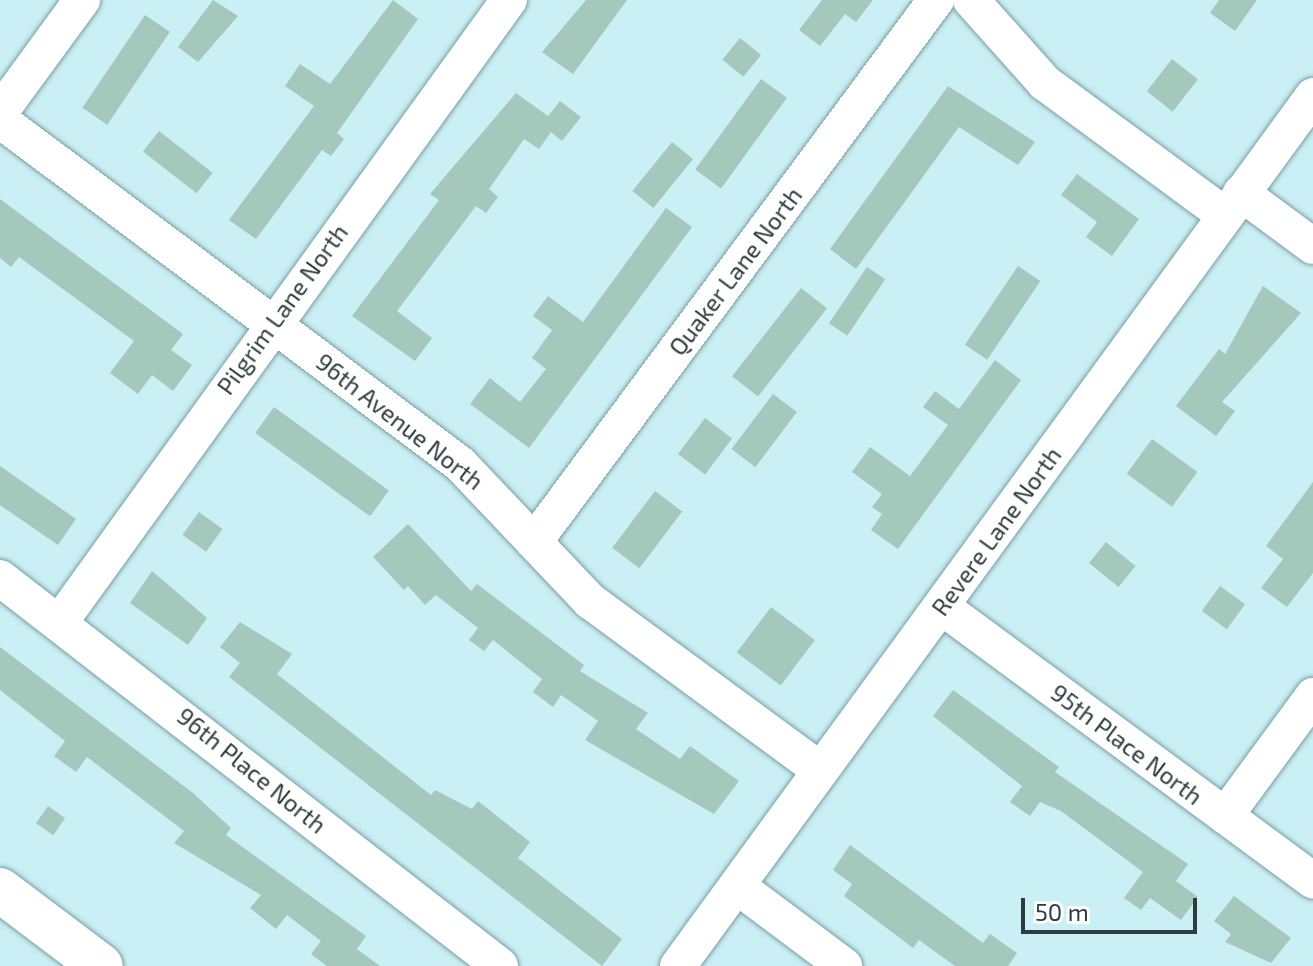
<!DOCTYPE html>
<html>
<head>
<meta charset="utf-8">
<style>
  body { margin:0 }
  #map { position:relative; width:1313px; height:966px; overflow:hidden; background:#caeff5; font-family:"Exo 2",sans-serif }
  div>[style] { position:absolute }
  .building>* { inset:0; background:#a5c8bd; transform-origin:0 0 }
  .roads { filter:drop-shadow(0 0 2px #7a9ea3) drop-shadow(0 0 2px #7a9ea3) }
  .minor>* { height:36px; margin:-18px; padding:0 18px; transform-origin:18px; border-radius:18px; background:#fff }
  .highway>* { height:44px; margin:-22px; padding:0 22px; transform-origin:22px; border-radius:22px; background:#fff }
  span { translate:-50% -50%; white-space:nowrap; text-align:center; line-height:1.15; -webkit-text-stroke:8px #fff; paint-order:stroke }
  .street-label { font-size:24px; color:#2d3c3e }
  .scale { position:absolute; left:1021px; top:898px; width:176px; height:36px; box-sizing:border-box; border:4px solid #2d3c3e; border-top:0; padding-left:10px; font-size:24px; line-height:28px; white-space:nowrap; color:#2d3c3e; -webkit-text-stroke:6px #fff; paint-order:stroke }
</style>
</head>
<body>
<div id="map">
  <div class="building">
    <div style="clip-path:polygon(213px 0,238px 16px,198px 62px,178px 47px)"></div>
    <div style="clip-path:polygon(393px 0,418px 19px,337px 133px,344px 139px,331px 156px,322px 150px,256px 239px,229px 220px,314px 106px,285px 86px,300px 64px,330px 84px)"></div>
    <div style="clip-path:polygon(586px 0,627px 0,573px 74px,542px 52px)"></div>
    <div style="clip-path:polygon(822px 0,873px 0,856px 22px,845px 14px,820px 46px,799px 30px)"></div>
    <div style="clip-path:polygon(1219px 0,1257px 0,1235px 31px,1210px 13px)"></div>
    <div style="left:145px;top:15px;width:30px;height:112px;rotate:34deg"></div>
    <div style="left:740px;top:38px;width:27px;height:28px;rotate:39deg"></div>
    <div style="left:1172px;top:59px;width:33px;height:41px;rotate:38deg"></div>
    <div style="left:761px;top:79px;width:32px;height:112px;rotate:36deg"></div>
    <div style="clip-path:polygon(948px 86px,1035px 142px,1018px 165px,959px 127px,856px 269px,830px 249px)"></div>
    <div style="clip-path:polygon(516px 93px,548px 116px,560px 101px,581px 117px,562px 141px,551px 132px,539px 149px,524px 139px,489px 189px,498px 197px,486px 213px,476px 206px,397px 311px,432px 338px,415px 361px,352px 316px,439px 200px,430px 194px)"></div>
    <div style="left:159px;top:131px;width:68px;height:26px;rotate:38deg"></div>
    <div style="left:672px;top:142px;width:27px;height:63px;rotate:39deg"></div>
    <div style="clip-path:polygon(1077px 174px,1139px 219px,1112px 256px,1086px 237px,1097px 222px,1061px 195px)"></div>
    <div style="clip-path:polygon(0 199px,183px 334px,171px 350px,192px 365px,173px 391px,152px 375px,138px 394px,110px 373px,134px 341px,19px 257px,11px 267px,0 258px)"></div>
    <div style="clip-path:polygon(666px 208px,692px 227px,529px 448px,470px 404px,490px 378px,520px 402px,546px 369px,532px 358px,552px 330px,533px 316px,548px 296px,583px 322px)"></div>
    <div style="left:1018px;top:266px;width:27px;height:95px;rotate:34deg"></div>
    <div style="left:867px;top:267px;width:22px;height:68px;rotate:34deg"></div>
    <div style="clip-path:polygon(1263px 286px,1301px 313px,1222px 402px,1235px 411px,1216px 436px,1176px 406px,1219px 349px,1225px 354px)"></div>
    <div style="left:801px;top:288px;width:33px;height:112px;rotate:38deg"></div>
    <div style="clip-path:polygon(995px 360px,1021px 380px,898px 549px,871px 530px,882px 514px,872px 507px,882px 494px,852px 472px,870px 447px,910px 476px,948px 425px,923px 407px,935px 391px,959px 409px)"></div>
    <div style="left:773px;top:394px;width:30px;height:69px;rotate:37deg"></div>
    <div style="left:274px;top:407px;width:142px;height:32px;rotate:36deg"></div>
    <div style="left:705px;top:418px;width:34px;height:45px;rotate:37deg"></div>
    <div style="left:1152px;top:439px;width:56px;height:43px;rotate:36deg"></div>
    <div style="clip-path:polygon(0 466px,76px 519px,58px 545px,0 505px)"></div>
    <div style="clip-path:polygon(1313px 482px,1313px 573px,1287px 607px,1261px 588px,1283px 559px,1266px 546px)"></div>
    <div style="left:655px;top:491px;width:34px;height:71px;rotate:37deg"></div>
    <div style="left:199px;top:512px;width:29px;height:28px;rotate:36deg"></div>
    <div style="clip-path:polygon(408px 524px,471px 591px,477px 584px,584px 665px,580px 671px,648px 713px,636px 729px,680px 759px,690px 746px,739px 781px,714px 814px,585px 740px,598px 721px,561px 695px,553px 707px,533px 692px,542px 679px,493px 640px,484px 651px,469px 640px,478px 628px,436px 595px,425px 605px,408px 586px,404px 590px,373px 557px)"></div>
    <div style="left:1106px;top:542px;width:38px;height:27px;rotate:39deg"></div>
    <div style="clip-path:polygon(152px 571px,207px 618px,188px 645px,130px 603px)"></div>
    <div style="left:1220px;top:586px;width:31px;height:31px;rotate:36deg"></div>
    <div style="left:771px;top:607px;width:55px;height:57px;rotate:37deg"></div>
    <div style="clip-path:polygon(240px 622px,292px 654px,277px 674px,431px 795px,435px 790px,472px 809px,478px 801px,530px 842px,518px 858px,622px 939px,602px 966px,229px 677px,240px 663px,220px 647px)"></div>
    <div style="clip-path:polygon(0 647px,193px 793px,231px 828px,226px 835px,366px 936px,357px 949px,380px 966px,327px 966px,311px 954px,321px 941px,287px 915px,276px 929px,250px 908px,261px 895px,174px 843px,184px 831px,87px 757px,76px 772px,54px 756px,65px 741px,0 690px)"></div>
    <div style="clip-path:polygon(953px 690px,1059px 767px,1055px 772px,1188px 864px,1176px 881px,1198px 897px,1181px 920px,1150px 898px,1141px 910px,1124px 898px,1143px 872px,1061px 811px,1040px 802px,1030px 816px,1010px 802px,1022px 786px,933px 716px)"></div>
    <div style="left:48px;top:806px;width:21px;height:21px;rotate:35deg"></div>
    <div style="clip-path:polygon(850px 845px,983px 943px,990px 934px,1017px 953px,1008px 966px,955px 966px,919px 940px,913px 948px,844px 896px,852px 884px,833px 870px)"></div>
    <div style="clip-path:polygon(1234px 896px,1291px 938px,1271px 963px,1225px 942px,1231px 934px,1214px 921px)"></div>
  </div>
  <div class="roads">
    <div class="minor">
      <div style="left:971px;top:0;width:111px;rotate:48.3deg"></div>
      <div style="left:1045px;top:83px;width:223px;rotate:36.3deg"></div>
      <div style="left:0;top:112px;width:139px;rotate:-53.8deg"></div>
      <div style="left:0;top:120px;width:574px;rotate:36.79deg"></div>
      <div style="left:460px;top:464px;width:189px;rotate:46.5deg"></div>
      <div style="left:590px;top:601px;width:285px;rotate:36.3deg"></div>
      <div style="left:1241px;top:193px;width:89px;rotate:36.4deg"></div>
      <div style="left:534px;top:542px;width:675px;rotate:-53.44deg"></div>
      <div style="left:0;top:578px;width:633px;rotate:37.81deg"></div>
      <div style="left:942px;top:607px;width:461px;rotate:36.4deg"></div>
      <div style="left:60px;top:622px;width:767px;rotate:-54.18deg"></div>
      <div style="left:1225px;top:816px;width:149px;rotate:-53.7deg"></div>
      <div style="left:737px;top:886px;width:134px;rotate:36.8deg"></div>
      <div style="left:678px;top:966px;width:1077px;rotate:-53.87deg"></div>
    </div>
    <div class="highway">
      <div style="left:0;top:890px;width:126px;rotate:37deg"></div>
    </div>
  </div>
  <div class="street-label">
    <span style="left:735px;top:271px;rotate:-53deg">Quaker Lane North</span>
    <span style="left:282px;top:309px;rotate:-54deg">Pilgrim Lane North</span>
    <span style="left:400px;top:421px;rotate:38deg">96th Avenue North</span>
    <span style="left:996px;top:531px;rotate:-54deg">Revere Lane North</span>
    <span style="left:1127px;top:744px;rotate:37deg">95th Place North</span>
    <span style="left:252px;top:770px;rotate:39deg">96th Place North</span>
  </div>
  <div class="scale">50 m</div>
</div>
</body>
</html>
